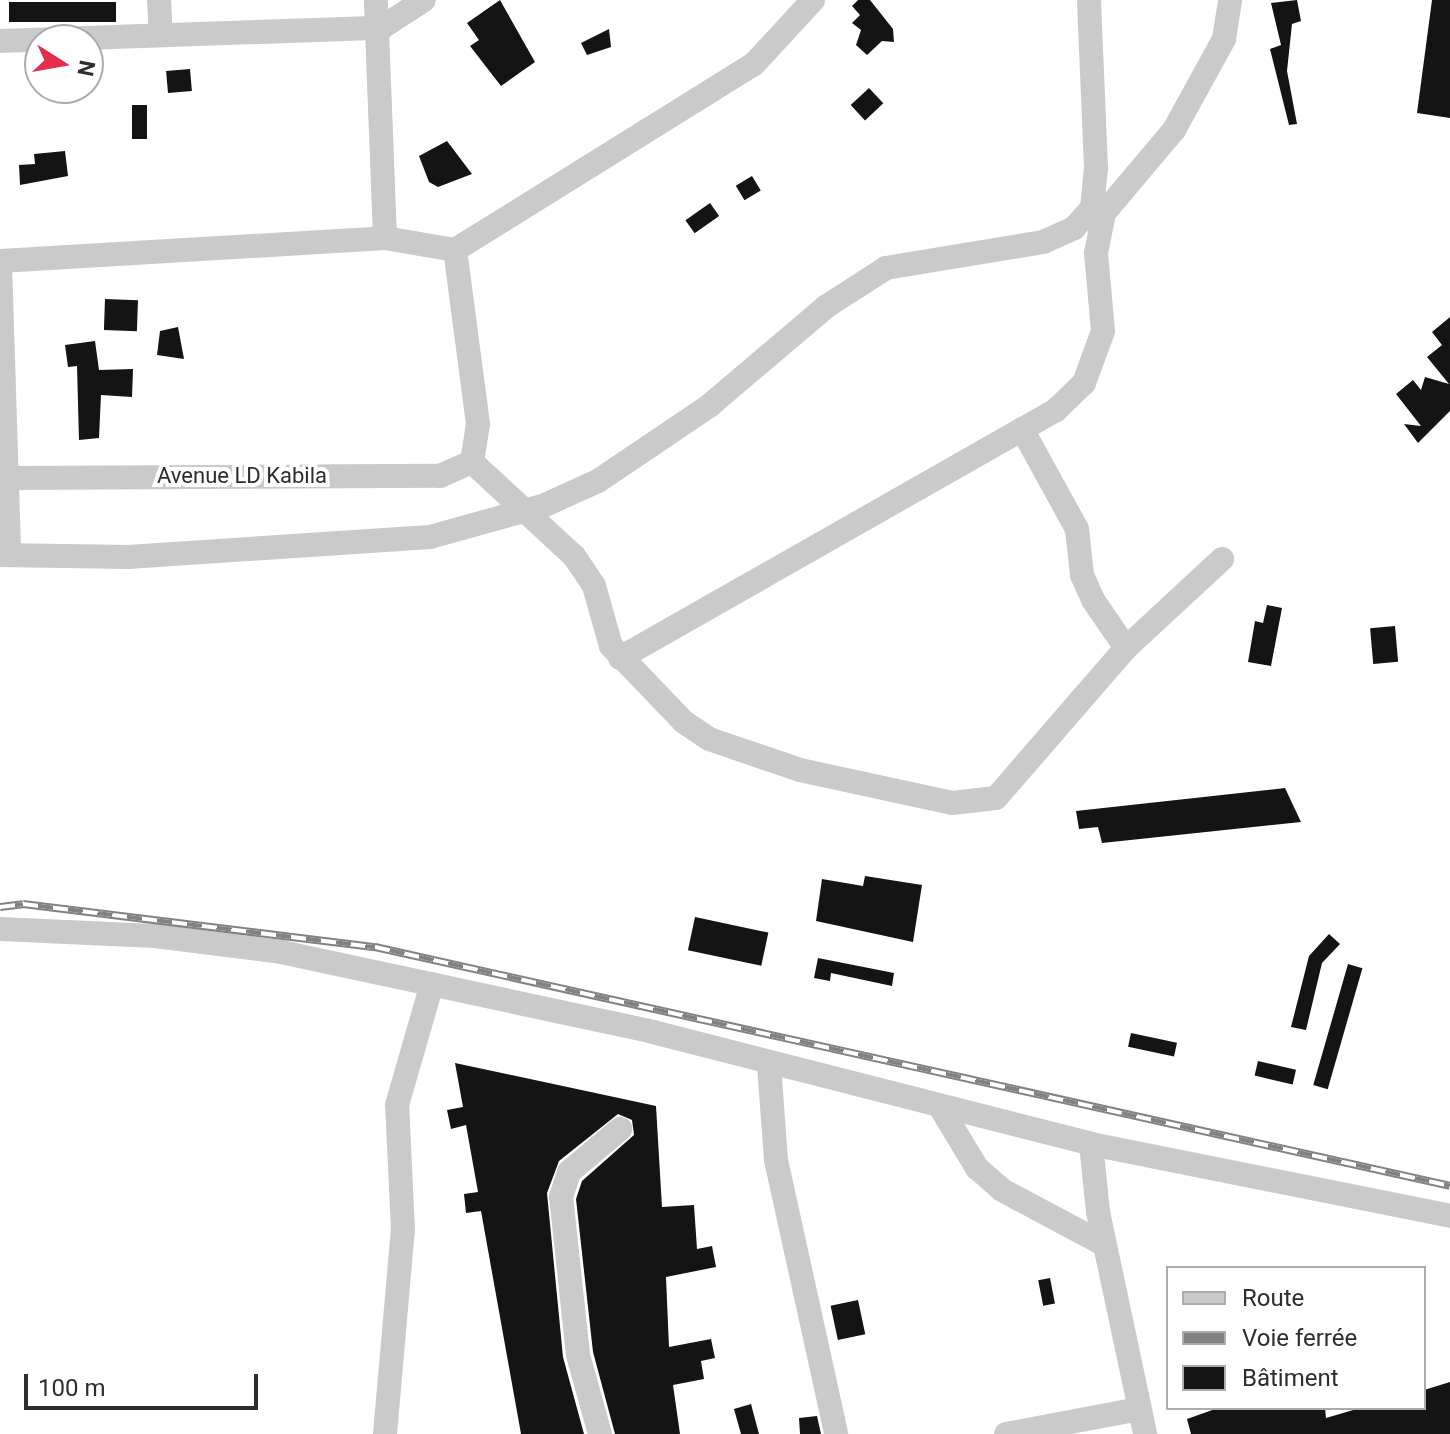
<!DOCTYPE html>
<html>
<head>
<meta charset="utf-8">
<style>
  body { margin:0 }
  #map { position:relative; width:1450px; height:1434px; overflow:hidden; background:#fff; font-family:Roboto,sans-serif }
  div>[style] { position:absolute }
  .building>* { inset:0; background:#141414; transform-origin:0 0 }
  .minor>* { height:24px; margin:-12px; padding:0 12px; transform-origin:12px; border-radius:12px; background:#cacaca }
  .rail>* { height:8px; margin-top:-4px; transform-origin:0; background:repeating-linear-gradient(90deg,#fff 0 15px,#828282 0 30px); box-sizing:border-box; border-block:2px solid #828282 }
  span { translate:-50% -50%; white-space:nowrap; text-align:center; line-height:1.15; -webkit-text-stroke:8px #fff; paint-order:stroke }
  .street-label { font-size:22px; color:#2d2d2d }
  .legend { position:absolute; left:1166px; top:1266px; width:260px; height:144px; box-sizing:border-box; background:#fff; border:2px solid #ababab; margin:0; padding:10px 14px; list-style:none; font-size:24px; color:#2d2d2d }
  .legend li { display:flex; align-items:center; gap:16px; height:40px }
  .legend b { width:40px; border:2px solid #ababab }
  .north { position:absolute; left:24px; top:24px; width:80px; height:80px; box-sizing:border-box; background:#fff; border:2px solid #ababab; border-radius:50%; rotate:101deg; font-size:22px; font-weight:700; line-height:32px; text-align:center; color:#2d2d2d }
  .north::after { content:''; display:block; margin:auto; width:28px; height:36px; background:#e42e4b; clip-path:polygon(50% 0,100% 100%,50% 72%,0 100%) }
  .scale { position:absolute; left:24px; top:1374px; width:234px; height:36px; box-sizing:border-box; border:4px solid #2d2d2d; border-top:0; padding-left:10px; font-size:24px; line-height:28px; white-space:nowrap; color:#2d2d2d; -webkit-text-stroke:6px #fff; paint-order:stroke }
</style>
</head>
<body>
<div id="map">
  <div class="building">
    <div style="clip-path:polygon(500px 0,535px 62px,501px 86px,470px 46px,479px 40px,467px 23px)"></div>
    <div style="clip-path:polygon(858px 0,870px 0,893px 29px,894px 42px,882px 41px,867px 55px,856px 45px,861px 30px,852px 23px,860px 15px,852px 6px)"></div>
    <div style="clip-path:polygon(1297px 0,1301px 21px,1292px 24px,1287px 71px,1297px 124px,1289px 125px,1270px 49px,1281px 45px,1271px 3px)"></div>
    <div style="clip-path:polygon(1432px 0,1450px 0,1450px 118px,1417px 113px)"></div>
    <div style="left:116px;top:2px;width:20px;height:107px;rotate:90deg"></div>
    <div style="clip-path:polygon(609px 29px,611px 47px,587px 55px,581px 43px)"></div>
    <div style="left:190px;top:69px;width:22px;height:24px;rotate:85deg"></div>
    <div style="left:869px;top:88px;width:21px;height:25px;rotate:47deg"></div>
    <div style="left:132px;top:105px;width:15px;height:34px"></div>
    <div style="clip-path:polygon(447px 141px,472px 174px,438px 187px,429px 182px,419px 156px)"></div>
    <div style="clip-path:polygon(65px 151px,68px 176px,20px 185px,19px 165px,35px 164px,34px 154px)"></div>
    <div style="left:752px;top:176px;width:17px;height:19px;rotate:59deg"></div>
    <div style="left:710px;top:203px;width:16px;height:30px;rotate:55deg"></div>
    <div style="left:105px;top:299px;width:33px;height:31px;rotate:2deg"></div>
    <div style="clip-path:polygon(1450px 317px,1450px 411px,1418px 443px,1404px 424px,1421px 426px,1396px 394px,1413px 380px,1421px 390px,1425px 377px,1449px 384px,1427px 357px,1442px 345px,1432px 332px)"></div>
    <div style="clip-path:polygon(178px 327px,184px 359px,157px 355px,160px 331px)"></div>
    <div style="clip-path:polygon(95px 341px,99px 370px,133px 369px,132px 397px,101px 395px,99px 438px,79px 440px,77px 366px,68px 367px,65px 345px)"></div>
    <div style="clip-path:polygon(1267px 605px,1282px 608px,1271px 666px,1248px 662px,1255px 621px,1263px 623px)"></div>
    <div style="left:1395px;top:626px;width:36px;height:25px;rotate:85deg"></div>
    <div style="clip-path:polygon(1285px 788px,1301px 822px,1102px 843px,1098px 827px,1079px 829px,1076px 811px)"></div>
    <div style="clip-path:polygon(865px 876px,922px 885px,913px 942px,816px 921px,822px 879px,863px 886px)"></div>
    <div style="left:695px;top:917px;width:75px;height:34px;rotate:12deg"></div>
    <div style="clip-path:polygon(1329px 934px,1340px 944px,1322px 963px,1306px 1030px,1291px 1027px,1309px 956px)"></div>
    <div style="clip-path:polygon(818px 958px,894px 973px,892px 986px,831px 973px,830px 981px,814px 978px)"></div>
    <div style="left:1348px;top:964px;width:15px;height:126px;rotate:16deg"></div>
    <div style="left:1131px;top:1033px;width:47px;height:14px;rotate:12deg"></div>
    <div style="left:1258px;top:1061px;width:39px;height:15px;rotate:13deg"></div>
    <div style="clip-path:polygon(455px 1063px,656px 1106px,662px 1207px,694px 1205px,697px 1249px,712px 1246px,716px 1267px,666px 1277px,669px 1347px,711px 1339px,715px 1358px,701px 1361px,704px 1379px,673px 1385px,680px 1434px,615px 1434px,593px 1352px,576px 1199px,582px 1181px,634px 1135px,632px 1120px,618px 1114px,559px 1161px,547px 1193px,563px 1357px,584px 1434px,521px 1434px,481px 1211px,466px 1213px,464px 1194px,478px 1192px,466px 1125px,451px 1129px,447px 1110px,463px 1107px)"></div>
    <div style="left:1050px;top:1278px;width:26px;height:12px;rotate:79deg"></div>
    <div style="left:858px;top:1300px;width:35px;height:28px;rotate:78deg"></div>
    <div style="clip-path:polygon(1450px 1382px,1450px 1434px,1191px 1434px,1187px 1419px,1218px 1408px,1325px 1408px,1326px 1418px,1360px 1408px,1424px 1408px,1424px 1390px)"></div>
    <div style="clip-path:polygon(751px 1404px,759px 1434px,741px 1434px,734px 1409px)"></div>
    <div style="clip-path:polygon(817px 1416px,821px 1434px,800px 1434px,799px 1418px)"></div>
  </div>
  <div class="minor">
    <div style="left:159px;top:0;width:34px;rotate:87deg"></div>
    <div style="left:0;top:41px;width:381px;rotate:-2deg"></div>
    <div style="left:381px;top:28px;width:51px;rotate:-33.1deg"></div>
    <div style="left:455px;top:250px;width:352px;rotate:-31.9deg"></div>
    <div style="left:754px;top:64px;width:87px;rotate:-47.3deg"></div>
    <div style="left:0;top:261px;width:386px;rotate:-3.4deg"></div>
    <div style="left:0;top:263px;width:292px;rotate:88.2deg"></div>
    <div style="left:1022px;top:429px;width:114px;rotate:61.2deg"></div>
    <div style="left:1077px;top:529px;width:46px;rotate:83.8deg"></div>
    <div style="left:1082px;top:575px;width:27px;rotate:66deg"></div>
    <div style="left:1093px;top:600px;width:58px;rotate:55.5deg"></div>
    <div style="left:472px;top:462px;width:139px;rotate:42.7deg"></div>
    <div style="left:574px;top:556px;width:36px;rotate:56deg"></div>
    <div style="left:594px;top:586px;width:62px;rotate:74.2deg"></div>
    <div style="left:611px;top:646px;width:105px;rotate:46.2deg"></div>
    <div style="left:684px;top:722px;width:30px;rotate:34deg"></div>
    <div style="left:709px;top:739px;width:96px;rotate:18.8deg"></div>
    <div style="left:800px;top:770px;width:156px;rotate:12.2deg"></div>
    <div style="left:952px;top:803px;width:44px;rotate:-6.5deg"></div>
    <div style="left:996px;top:798px;width:198px;rotate:-49.1deg"></div>
    <div style="left:1126px;top:648px;width:131px;rotate:-42.8deg"></div>
    <div style="left:0;top:478px;width:440px;rotate:-0.3deg"></div>
    <div style="left:440px;top:476px;width:35px;rotate:-24deg"></div>
    <div style="left:472px;top:462px;width:38px;rotate:-81deg"></div>
    <div style="left:478px;top:424px;width:176px;rotate:-97.5deg"></div>
    <div style="left:455px;top:250px;width:71px;rotate:-170.3deg"></div>
    <div style="left:385px;top:238px;width:238px;rotate:-92.2deg"></div>
    <div style="left:0;top:555px;width:128px;rotate:0.9deg"></div>
    <div style="left:128px;top:557px;width:303px;rotate:-3.8deg"></div>
    <div style="left:430px;top:537px;width:119px;rotate:-15.5deg"></div>
    <div style="left:545px;top:505px;width:58px;rotate:-24.4deg"></div>
    <div style="left:598px;top:481px;width:134px;rotate:-34deg"></div>
    <div style="left:709px;top:406px;width:155px;rotate:-40.3deg"></div>
    <div style="left:827px;top:306px;width:70px;rotate:-32.8deg"></div>
    <div style="left:886px;top:268px;width:159px;rotate:-9.4deg"></div>
    <div style="left:1043px;top:242px;width:34px;rotate:-24deg"></div>
    <div style="left:1074px;top:228px;width:27px;rotate:-48deg"></div>
    <div style="left:1092px;top:208px;width:40px;rotate:-84.3deg"></div>
    <div style="left:1096px;top:168px;width:168px;rotate:-92.4deg"></div>
    <div style="left:620px;top:658px;width:502px;rotate:-29.63deg"></div>
    <div style="left:1056px;top:410px;width:39px;rotate:-44deg"></div>
    <div style="left:1084px;top:383px;width:55px;rotate:-69.9deg"></div>
    <div style="left:1103px;top:331px;width:78px;rotate:-95.1deg"></div>
    <div style="left:1096px;top:253px;width:41px;rotate:-78.7deg"></div>
    <div style="left:1104px;top:213px;width:109px;rotate:-49.9deg"></div>
    <div style="left:1174px;top:130px;width:104px;rotate:-61.2deg"></div>
    <div style="left:1224px;top:39px;width:39px;rotate:-81deg"></div>
    <div style="left:0;top:929px;width:155px;rotate:2.6deg"></div>
    <div style="left:155px;top:936px;width:127px;rotate:7.2deg"></div>
    <div style="left:281px;top:952px;width:381px;rotate:12.1deg"></div>
    <div style="left:653px;top:1032px;width:452px;rotate:14.3deg"></div>
    <div style="left:1091px;top:1144px;width:366px;rotate:11.3deg"></div>
    <div style="left:769px;top:1065px;width:95px;rotate:85.8deg"></div>
    <div style="left:776px;top:1160px;width:280px;rotate:77.6deg"></div>
    <div style="left:942px;top:1110px;width:68px;rotate:58.9deg"></div>
    <div style="left:977px;top:1168px;width:33px;rotate:41deg"></div>
    <div style="left:1002px;top:1190px;width:115px;rotate:28.1deg"></div>
    <div style="left:1091px;top:1144px;width:68px;rotate:84.1deg"></div>
    <div style="left:1098px;top:1212px;width:227px;rotate:78deg"></div>
    <div style="left:385px;top:1434px;width:205px;rotate:-85deg"></div>
    <div style="left:403px;top:1230px;width:125px;rotate:-92.7deg"></div>
    <div style="left:397px;top:1105px;width:126px;rotate:-73.9deg"></div>
    <div style="left:600px;top:1434px;width:82px;rotate:-105.6deg"></div>
    <div style="left:578px;top:1355px;width:159px;rotate:-96.1deg"></div>
    <div style="left:561px;top:1197px;width:26px;rotate:-72deg"></div>
    <div style="left:569px;top:1172px;width:67px;rotate:-40.1deg"></div>
    <div style="left:1006px;top:1434px;width:135px;rotate:-10.6deg"></div>
  </div>
  <div class="rail">
    <div style="left:0;top:907px;width:23px;rotate:-7deg"></div>
    <div style="left:23px;top:904px;width:355px;rotate:7deg"></div>
    <div style="left:375px;top:947px;width:1101px;rotate:12.53deg"></div>
  </div>
  <div class="street-label">
    <span style="left:242px;top:476px">Avenue LD Kabila</span>
  </div>
  <ul class="legend">
  <li><b style="height:10px;background:#cacaca"></b>Route</li>
  <li><b style="height:10px;background:#828282"></b>Voie ferrée</li>
  <li><b style="height:22px;background:#141414"></b>Bâtiment</li>
  </ul>
  <div class="north">N</div>
  <div class="scale">100 m</div>
</div>
</body>
</html>
